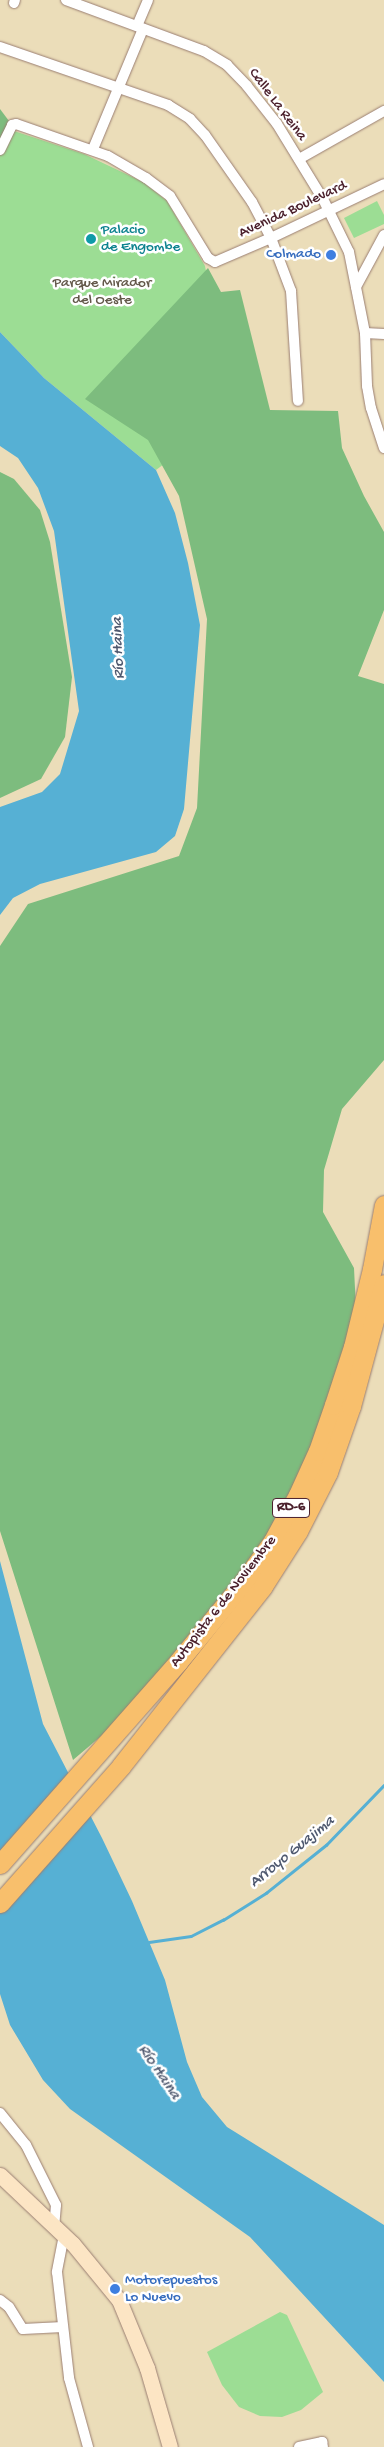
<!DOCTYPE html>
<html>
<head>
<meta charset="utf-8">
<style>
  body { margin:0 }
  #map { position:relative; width:384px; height:2447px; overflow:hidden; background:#ebddb9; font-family:"Gochi Hand",sans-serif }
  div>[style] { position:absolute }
  .green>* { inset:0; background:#9cdd94 }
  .forest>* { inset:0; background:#7dbc7e }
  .water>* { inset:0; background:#56b0d4 }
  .pier>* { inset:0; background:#ebddb9 }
  .stream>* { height:2.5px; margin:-1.25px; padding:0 1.25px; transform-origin:1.25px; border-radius:1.25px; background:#56b0d4 }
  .roads { filter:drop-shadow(0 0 1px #9a7e72) drop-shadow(0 0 1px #9a7e72) }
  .street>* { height:10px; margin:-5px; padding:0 5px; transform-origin:5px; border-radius:5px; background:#fff }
  .secondary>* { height:15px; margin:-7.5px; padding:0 7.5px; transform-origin:7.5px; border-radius:7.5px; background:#fce5c4 }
  .highway>* { height:19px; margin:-9.5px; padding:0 9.5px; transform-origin:9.5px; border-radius:9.5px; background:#f8bf6c }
  .dots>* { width:14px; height:14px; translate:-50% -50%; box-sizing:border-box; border:2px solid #fff; border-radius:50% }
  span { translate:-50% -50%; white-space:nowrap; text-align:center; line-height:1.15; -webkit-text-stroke:5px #fff; paint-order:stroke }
  .shield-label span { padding:1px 4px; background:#fff; border:1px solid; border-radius:4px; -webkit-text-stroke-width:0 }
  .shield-label { font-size:14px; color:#4a1f2b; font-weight:700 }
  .street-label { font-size:15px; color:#4a1f2b }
  .culture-label { font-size:15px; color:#0d838f }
  .left { translate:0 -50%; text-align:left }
  .shop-label { font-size:15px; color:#366cbe }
  .right { translate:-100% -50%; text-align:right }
  .park-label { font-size:15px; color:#63584a }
  .water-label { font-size:16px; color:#4f596f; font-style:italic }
</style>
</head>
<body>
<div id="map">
  <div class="green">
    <div style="clip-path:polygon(11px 130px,84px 154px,143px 182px,167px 201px,205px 266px,232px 413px,156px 470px,44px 378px,0 332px,0 149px)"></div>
    <div style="clip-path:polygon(377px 201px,384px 215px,384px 224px,354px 238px,344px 218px)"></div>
    <div style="clip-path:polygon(280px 2312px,287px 2315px,323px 2392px,301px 2410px,282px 2417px,260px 2416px,239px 2407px,222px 2385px,207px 2352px)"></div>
  </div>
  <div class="forest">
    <div style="clip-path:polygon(0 109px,12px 125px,0 145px)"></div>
    <div style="clip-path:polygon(208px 268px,221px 292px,240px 290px,270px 410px,338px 411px,342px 448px,364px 496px,384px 532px,384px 610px,358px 676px,384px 684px,384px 1060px,342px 1109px,324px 1170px,323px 1212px,354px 1268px,356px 1309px,328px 1408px,294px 1492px,240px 1578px,107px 1731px,73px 1760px,0 1531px,0 946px,28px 904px,179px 856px,197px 808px,207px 619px,179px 496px,148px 440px,85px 399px)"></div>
    <div style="clip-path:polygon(0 472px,14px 479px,40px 510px,50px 542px,72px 677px,65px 737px,41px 779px,0 798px)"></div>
  </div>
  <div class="water">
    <div style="clip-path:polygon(0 332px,44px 378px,156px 470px,175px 513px,188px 563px,200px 625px,184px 809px,175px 836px,156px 852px,40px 884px,13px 898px,0 915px,0 807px,42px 792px,60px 774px,79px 711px,54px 531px,38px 488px,18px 458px,0 446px)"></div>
    <div style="clip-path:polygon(0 1561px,43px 1724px,102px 1838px,132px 1901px,165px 1980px,187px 2062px,202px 2097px,227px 2127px,384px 2225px,384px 2382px,250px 2237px,70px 2109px,43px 2080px,10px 2025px,0 1994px)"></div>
  </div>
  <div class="pier">
    <div style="clip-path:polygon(72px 1774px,92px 1812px,0 1911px,0 1852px)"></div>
  </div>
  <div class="stream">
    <div style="left:149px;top:1942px;width:42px;rotate:-8.1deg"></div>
    <div style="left:191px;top:1936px;width:36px;rotate:-27deg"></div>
    <div style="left:223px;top:1920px;width:51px;rotate:-32.1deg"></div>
    <div style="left:266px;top:1893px;width:77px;rotate:-38.7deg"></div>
    <div style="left:326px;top:1845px;width:83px;rotate:-46deg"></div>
  </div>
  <div class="roads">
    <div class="street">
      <div style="left:66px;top:0;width:147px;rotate:20.3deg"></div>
      <div style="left:204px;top:51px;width:27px;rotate:31deg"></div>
      <div style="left:227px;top:65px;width:29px;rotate:46deg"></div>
      <div style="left:247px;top:86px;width:48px;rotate:51.7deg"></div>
      <div style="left:277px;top:124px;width:88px;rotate:58.5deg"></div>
      <div style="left:323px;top:199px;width:59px;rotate:63.9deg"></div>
      <div style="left:349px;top:252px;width:83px;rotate:78.8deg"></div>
      <div style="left:365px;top:333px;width:53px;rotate:87.8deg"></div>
      <div style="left:367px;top:386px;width:22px;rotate:80deg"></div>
      <div style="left:371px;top:408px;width:42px;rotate:72deg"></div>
      <div style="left:14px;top:3px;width:3px;rotate:-72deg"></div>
      <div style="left:137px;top:26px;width:28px;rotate:-67deg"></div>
      <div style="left:0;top:47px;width:178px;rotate:19deg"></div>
      <div style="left:168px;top:105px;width:26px;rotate:32deg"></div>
      <div style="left:190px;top:119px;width:22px;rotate:47deg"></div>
      <div style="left:205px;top:135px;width:82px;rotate:55deg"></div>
      <div style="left:252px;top:202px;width:41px;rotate:62.2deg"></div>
      <div style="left:271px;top:238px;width:57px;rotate:69.3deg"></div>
      <div style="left:291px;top:291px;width:110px;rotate:86.4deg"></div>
      <div style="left:93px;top:149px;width:130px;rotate:-67.4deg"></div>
      <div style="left:0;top:150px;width:28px;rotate:-64deg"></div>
      <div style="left:12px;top:125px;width:4px;rotate:-14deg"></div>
      <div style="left:16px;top:124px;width:97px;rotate:19.2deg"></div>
      <div style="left:108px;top:156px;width:44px;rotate:30.1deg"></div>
      <div style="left:146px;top:178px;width:30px;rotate:37deg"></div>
      <div style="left:170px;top:196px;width:73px;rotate:58.5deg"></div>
      <div style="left:208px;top:258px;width:8px;rotate:30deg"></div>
      <div style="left:215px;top:262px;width:61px;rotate:-23.2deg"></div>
      <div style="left:271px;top:238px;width:125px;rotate:-25.5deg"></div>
      <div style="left:299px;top:159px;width:98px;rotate:-29.5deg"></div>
      <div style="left:356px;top:287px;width:59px;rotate:-61.7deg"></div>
      <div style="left:365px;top:333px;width:19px;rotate:3deg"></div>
      <div style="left:0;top:2113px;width:41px;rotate:50.9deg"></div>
      <div style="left:26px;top:2145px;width:67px;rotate:63.4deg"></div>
      <div style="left:56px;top:2205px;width:22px;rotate:95deg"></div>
      <div style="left:64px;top:2235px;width:38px;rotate:101deg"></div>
      <div style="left:57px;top:2272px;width:107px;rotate:83.5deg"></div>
      <div style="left:69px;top:2378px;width:72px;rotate:74.6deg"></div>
      <div style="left:0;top:2300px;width:11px;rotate:38deg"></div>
      <div style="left:9px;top:2307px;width:26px;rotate:58deg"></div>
      <div style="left:23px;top:2329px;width:40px;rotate:-2.9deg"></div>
      <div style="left:299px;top:2447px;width:24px;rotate:-12deg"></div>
      <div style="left:322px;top:2442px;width:5px;rotate:79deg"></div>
    </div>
    <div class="secondary">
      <div style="left:0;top:2175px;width:100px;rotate:43.4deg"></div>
      <div style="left:73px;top:2244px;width:72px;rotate:50.6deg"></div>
      <div style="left:119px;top:2300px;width:74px;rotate:67.6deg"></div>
      <div style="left:147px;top:2368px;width:82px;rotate:73.8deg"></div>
    </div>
    <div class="highway">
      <div style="left:0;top:1864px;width:269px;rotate:-48.6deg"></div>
      <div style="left:178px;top:1662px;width:101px;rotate:-50.6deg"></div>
      <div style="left:242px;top:1584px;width:53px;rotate:-54.2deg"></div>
      <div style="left:273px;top:1541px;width:52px;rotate:-61.5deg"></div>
      <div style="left:298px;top:1495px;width:48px;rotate:-65.6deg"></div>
      <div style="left:318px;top:1451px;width:49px;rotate:-70.8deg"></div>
      <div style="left:334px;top:1405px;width:61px;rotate:-71.9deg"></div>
      <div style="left:353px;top:1347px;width:80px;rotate:-76.3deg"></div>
      <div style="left:372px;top:1269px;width:65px;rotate:-79.4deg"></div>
      <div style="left:0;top:1903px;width:183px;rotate:-48.5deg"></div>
      <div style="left:121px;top:1766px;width:229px;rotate:-51.7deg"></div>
      <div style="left:263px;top:1586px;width:65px;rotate:-57.5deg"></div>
      <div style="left:298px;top:1531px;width:66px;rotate:-63deg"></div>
      <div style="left:328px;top:1472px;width:70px;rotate:-70.8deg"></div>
      <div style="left:351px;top:1406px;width:126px;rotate:-74.9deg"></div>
    </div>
  </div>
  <div class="dots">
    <div style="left:91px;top:239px;background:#0f9aa8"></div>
    <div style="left:331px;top:255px;background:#3f7fe0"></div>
    <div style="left:115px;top:2289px;background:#3f7fe0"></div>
  </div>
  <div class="shield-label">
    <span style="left:291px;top:1508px">RD-6</span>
  </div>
  <div class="street-label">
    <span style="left:277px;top:105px;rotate:53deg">Calle La Reina</span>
    <span style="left:293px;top:210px;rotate:-25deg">Avenida Boulevard</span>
    <span style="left:224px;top:1602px;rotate:-52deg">Autopista 6 de Noviembre</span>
  </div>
  <div class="culture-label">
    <span class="left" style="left:101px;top:239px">Palacio<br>de Engombe</span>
  </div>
  <div class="shop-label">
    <span class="right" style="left:321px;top:255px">Colmado</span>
    <span class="left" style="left:125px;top:2289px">Motorepuestos<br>Lo Nuevo</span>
  </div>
  <div class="park-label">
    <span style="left:102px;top:292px">Parque Mirador<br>del Oeste</span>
  </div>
  <div class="water-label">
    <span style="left:120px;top:648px;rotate:-92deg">Río Haina</span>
    <span style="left:293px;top:1853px;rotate:-39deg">Arroyo Guajima</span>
    <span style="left:158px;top:2073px;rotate:56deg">Río Haina</span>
  </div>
</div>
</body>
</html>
